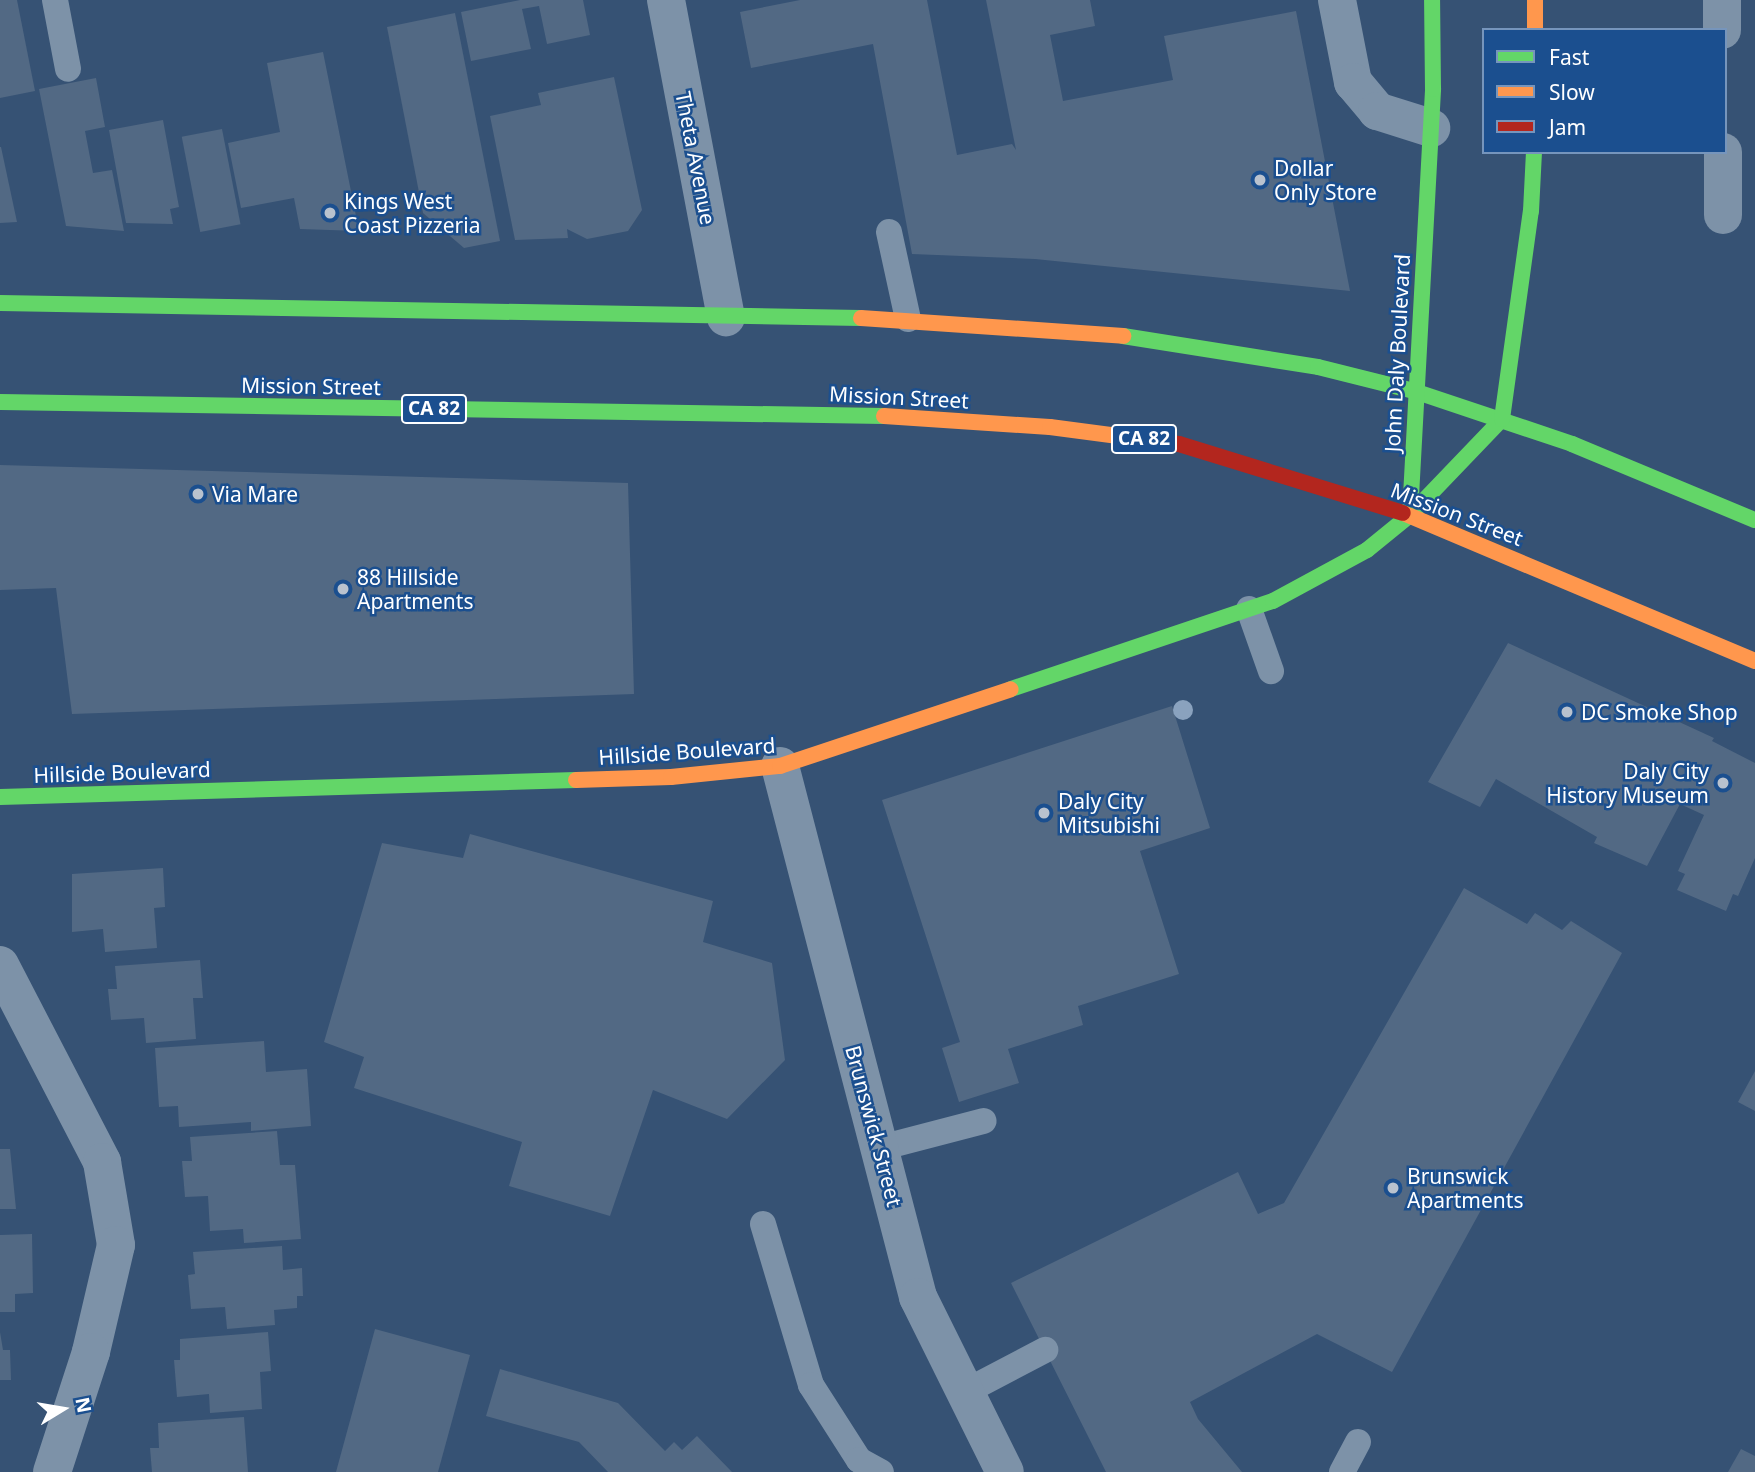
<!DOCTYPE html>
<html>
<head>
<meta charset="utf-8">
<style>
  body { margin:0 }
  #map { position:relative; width:1755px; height:1472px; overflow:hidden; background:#365274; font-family:"Noto Sans",sans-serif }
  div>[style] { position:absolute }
  .building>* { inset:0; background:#526984; transform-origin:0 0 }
  .lane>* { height:26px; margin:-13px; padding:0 13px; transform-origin:13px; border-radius:13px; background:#7d92a8 }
  .street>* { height:38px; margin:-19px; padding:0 19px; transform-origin:19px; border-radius:19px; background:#7d92a8 }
  .fast>* { height:16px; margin:-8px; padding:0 8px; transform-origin:8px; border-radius:8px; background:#63d668 }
  .slow>* { height:16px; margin:-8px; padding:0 8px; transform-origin:8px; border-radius:8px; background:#ff974d }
  .jam>* { height:16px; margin:-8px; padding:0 8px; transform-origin:8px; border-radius:8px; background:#b3261e }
  .trees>* { width:20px; height:20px; margin:-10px; border-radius:50%; background:#8aa2be }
  .dots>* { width:19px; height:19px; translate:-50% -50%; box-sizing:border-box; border:4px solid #1b4f8f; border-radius:50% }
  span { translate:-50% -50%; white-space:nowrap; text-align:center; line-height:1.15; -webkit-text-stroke:5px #1b4f8f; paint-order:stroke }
  .shield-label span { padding:2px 5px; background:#1b4f8f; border:2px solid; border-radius:5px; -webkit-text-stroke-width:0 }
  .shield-label { font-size:19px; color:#fff; font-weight:700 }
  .street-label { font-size:21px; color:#fff }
  .poi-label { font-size:21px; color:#fff }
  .left { translate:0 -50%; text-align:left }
  .right { translate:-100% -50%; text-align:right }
  .legend { position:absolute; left:1482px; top:28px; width:245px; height:126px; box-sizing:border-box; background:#1b4f8f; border:2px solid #7695bc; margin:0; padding:9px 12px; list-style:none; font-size:21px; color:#fff }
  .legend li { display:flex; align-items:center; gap:14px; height:35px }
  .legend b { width:35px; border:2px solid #7695bc }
  .north { position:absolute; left:28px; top:1374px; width:70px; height:70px; -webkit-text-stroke:5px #1b4f8f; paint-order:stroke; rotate:79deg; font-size:19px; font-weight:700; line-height:28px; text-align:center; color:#fff }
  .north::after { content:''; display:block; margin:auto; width:24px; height:32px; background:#fff; clip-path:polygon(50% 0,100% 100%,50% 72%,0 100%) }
</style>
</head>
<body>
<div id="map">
  <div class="building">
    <div style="clip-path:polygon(0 0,17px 0,35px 91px,0 98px)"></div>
    <div style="clip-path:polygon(520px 0,583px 0,590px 35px,547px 44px,539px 6px,522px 9px,531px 49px,471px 61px,461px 12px)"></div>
    <div style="clip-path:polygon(800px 0,927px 0,957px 155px,1012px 144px,1016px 150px,986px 0,1090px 0,1095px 26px,1050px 35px,1063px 101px,1173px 80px,1164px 36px,1296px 11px,1350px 291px,1035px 259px,912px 254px,873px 44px,751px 68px,740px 12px)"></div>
    <div style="clip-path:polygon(455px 13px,500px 241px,464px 248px,423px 213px,387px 27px)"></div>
    <div style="clip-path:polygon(323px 52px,359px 231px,300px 229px,294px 198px,241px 208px,228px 143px,280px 132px,267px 63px)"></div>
    <div style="clip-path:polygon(614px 77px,642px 210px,628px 231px,587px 239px,567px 229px,568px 238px,515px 240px,490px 116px,541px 105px,538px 93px)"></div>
    <div style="clip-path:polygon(96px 78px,105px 127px,85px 131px,93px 173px,112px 170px,124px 231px,66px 226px,39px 89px)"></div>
    <div style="clip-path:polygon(163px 120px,179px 207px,170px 209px,173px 224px,126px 223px,109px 130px)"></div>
    <div style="left:222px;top:129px;width:97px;height:41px;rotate:79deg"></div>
    <div style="clip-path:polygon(0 147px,1px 147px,17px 222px,0 223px)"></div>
    <div style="clip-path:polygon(0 465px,628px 483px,634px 694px,72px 714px,56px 588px,0 590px)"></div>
    <div style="clip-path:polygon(1508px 643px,1714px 738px,1712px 741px,1755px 763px,1755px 858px,1738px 896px,1733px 894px,1726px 911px,1677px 890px,1685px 874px,1678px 871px,1704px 815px,1680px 804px,1647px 866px,1594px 843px,1597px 837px,1496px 779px,1480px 807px,1428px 782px)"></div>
    <div style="clip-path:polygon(1172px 706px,1210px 828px,1140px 851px,1179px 974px,1078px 1006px,1083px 1025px,1008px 1049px,1019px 1083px,959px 1102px,942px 1048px,960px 1042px,882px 800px)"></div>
    <div style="clip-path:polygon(470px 834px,713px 901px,703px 942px,772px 963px,785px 1060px,727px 1119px,653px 1090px,610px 1216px,509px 1186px,522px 1142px,354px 1088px,364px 1057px,324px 1042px,382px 843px,463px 858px)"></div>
    <div style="clip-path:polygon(163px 868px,165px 907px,154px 908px,157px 948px,105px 952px,103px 929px,72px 932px,72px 874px)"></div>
    <div style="clip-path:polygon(1464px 888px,1527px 924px,1535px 913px,1562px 930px,1571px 921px,1622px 953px,1392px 1372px,1317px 1334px,1190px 1402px,1198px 1419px,1242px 1472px,1106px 1472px,1011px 1283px,1238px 1172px,1258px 1214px,1284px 1203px)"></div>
    <div style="clip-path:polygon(200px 960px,203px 998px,193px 998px,196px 1039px,146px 1043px,144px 1018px,111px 1020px,108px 989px,117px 989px,115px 966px)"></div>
    <div style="clip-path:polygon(264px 1041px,266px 1072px,307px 1069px,311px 1126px,251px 1131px,251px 1122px,179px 1127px,178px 1106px,159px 1107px,155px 1048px)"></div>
    <div style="clip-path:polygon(1755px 1071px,1755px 1111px,1738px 1102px)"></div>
    <div style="clip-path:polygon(277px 1131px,280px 1165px,295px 1165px,301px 1239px,244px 1243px,243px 1229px,210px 1231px,208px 1196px,185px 1197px,182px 1161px,192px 1161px,190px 1137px)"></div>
    <div style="clip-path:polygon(0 1149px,10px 1149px,16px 1209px,0 1209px)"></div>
    <div style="clip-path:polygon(32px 1234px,33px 1293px,15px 1294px,15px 1312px,0 1312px,0 1235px)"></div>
    <div style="clip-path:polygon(282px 1246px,283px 1270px,302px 1268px,303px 1296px,297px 1296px,297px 1308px,274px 1310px,275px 1325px,227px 1329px,225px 1307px,191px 1309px,188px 1275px,195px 1274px,193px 1252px)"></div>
    <div style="clip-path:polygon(375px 1329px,470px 1355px,438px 1472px,336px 1472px)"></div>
    <div style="clip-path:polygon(0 1332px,3px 1350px,10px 1350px,11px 1380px,0 1380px)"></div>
    <div style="clip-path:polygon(268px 1332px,271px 1371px,260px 1372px,262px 1409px,210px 1413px,209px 1394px,177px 1397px,174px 1360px,180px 1360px,180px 1339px)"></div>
    <div style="clip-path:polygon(500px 1369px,618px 1403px,665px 1451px,674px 1442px,682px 1450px,697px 1436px,732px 1472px,608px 1472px,579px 1442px,486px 1416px)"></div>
    <div style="clip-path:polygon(244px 1417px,248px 1472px,152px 1472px,150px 1448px,159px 1448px,158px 1423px)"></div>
    <div style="clip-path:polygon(1741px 1449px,1755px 1456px,1755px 1472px,1728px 1472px)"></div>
  </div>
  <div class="lane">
    <div style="left:55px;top:0;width:70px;rotate:79.3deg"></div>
    <div style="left:889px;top:232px;width:89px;rotate:77.7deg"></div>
    <div style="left:1249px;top:609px;width:66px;rotate:70.5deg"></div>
    <div style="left:880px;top:1148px;width:107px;rotate:-14.6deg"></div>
    <div style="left:763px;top:1224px;width:168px;rotate:73.4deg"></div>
    <div style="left:811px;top:1385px;width:89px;rotate:57.4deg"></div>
    <div style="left:859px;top:1460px;width:25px;rotate:29deg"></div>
    <div style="left:963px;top:1393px;width:93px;rotate:-27.7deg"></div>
    <div style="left:1342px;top:1472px;width:34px;rotate:-62deg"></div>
  </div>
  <div class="street">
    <div style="left:666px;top:0;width:323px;rotate:79.3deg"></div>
    <div style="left:1337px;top:0;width:84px;rotate:79deg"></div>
    <div style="left:1353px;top:82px;width:38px;rotate:50deg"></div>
    <div style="left:1377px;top:111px;width:57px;rotate:17.5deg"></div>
    <div style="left:1722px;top:0;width:30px;rotate:90deg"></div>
    <div style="left:1723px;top:152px;width:63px;rotate:90deg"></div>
    <div style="left:780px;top:766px;width:549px;rotate:75.43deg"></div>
    <div style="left:918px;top:1297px;width:195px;rotate:63.6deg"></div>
    <div style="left:0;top:965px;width:222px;rotate:62.6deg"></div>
    <div style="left:102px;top:1162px;width:84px;rotate:80.4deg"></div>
    <div style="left:116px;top:1245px;width:110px;rotate:103.2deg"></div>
    <div style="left:91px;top:1352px;width:126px;rotate:108deg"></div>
  </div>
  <div class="fast">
    <div style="left:0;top:303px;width:861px;rotate:1deg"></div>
    <div style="left:1123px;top:336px;width:197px;rotate:9deg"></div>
    <div style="left:1318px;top:367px;width:99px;rotate:14deg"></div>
    <div style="left:1414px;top:391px;width:167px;rotate:18.5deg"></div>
    <div style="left:1572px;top:444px;width:198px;rotate:22.6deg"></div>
    <div style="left:0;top:402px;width:884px;rotate:0.91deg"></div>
    <div style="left:1410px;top:515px;width:427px;rotate:-86.9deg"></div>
    <div style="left:1433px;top:89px;width:89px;rotate:-90.6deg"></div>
    <div style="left:1410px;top:515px;width:133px;rotate:-46.2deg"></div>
    <div style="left:1502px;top:419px;width:210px;rotate:-82.1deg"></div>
    <div style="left:1531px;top:211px;width:59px;rotate:-87.1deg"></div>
    <div style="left:1011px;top:689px;width:276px;rotate:-18.6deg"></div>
    <div style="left:1273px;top:601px;width:107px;rotate:-28.5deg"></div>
    <div style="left:1367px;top:550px;width:55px;rotate:-39.1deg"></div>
    <div style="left:0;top:797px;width:576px;rotate:-1.69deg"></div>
  </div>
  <div class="slow">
    <div style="left:1535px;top:0;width:30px;rotate:90deg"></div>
    <div style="left:861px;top:318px;width:263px;rotate:3.9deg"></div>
    <div style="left:884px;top:416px;width:166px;rotate:3.8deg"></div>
    <div style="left:1050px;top:427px;width:84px;rotate:7.5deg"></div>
    <div style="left:1403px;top:513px;width:382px;rotate:22.8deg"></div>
    <div style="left:576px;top:780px;width:95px;rotate:-1.8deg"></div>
    <div style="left:671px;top:777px;width:110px;rotate:-5.8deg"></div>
    <div style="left:780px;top:766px;width:243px;rotate:-18.4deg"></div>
  </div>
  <div class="jam">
    <div style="left:1133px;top:438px;width:46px;rotate:7.4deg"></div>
    <div style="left:1179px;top:444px;width:234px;rotate:17.1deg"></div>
  </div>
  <div class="trees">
    <div style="left:1183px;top:710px"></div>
  </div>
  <div class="dots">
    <div style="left:1260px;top:180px;background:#b9c2ce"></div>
    <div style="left:330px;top:213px;background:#b9c2ce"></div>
    <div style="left:198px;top:494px;background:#b9c2ce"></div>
    <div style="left:343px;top:589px;background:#b9c2ce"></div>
    <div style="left:1567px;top:712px;background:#b9c2ce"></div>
    <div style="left:1723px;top:783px;background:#b9c2ce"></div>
    <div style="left:1044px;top:813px;background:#b9c2ce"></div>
    <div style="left:1393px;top:1188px;background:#b9c2ce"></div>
  </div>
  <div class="shield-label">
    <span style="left:434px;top:409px">CA 82</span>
    <span style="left:1144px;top:439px">CA 82</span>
  </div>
  <div class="street-label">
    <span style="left:696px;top:158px;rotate:79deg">Theta Avenue</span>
    <span style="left:1397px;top:353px;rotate:-87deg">John Daly Boulevard</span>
    <span style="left:311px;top:386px;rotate:1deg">Mission Street</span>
    <span style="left:899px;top:397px;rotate:3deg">Mission Street</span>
    <span style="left:1457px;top:514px;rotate:21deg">Mission Street</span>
    <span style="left:687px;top:751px;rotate:-4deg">Hillside Boulevard</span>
    <span style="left:122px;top:772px;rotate:-2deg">Hillside Boulevard</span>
    <span style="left:874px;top:1126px;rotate:75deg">Brunswick Street</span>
  </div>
  <div class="poi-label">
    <span class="left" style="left:1274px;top:180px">Dollar<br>Only Store</span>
    <span class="left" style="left:344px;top:213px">Kings West<br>Coast Pizzeria</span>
    <span class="left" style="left:212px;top:494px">Via Mare</span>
    <span class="left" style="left:357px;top:589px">88 Hillside<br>Apartments</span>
    <span class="left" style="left:1581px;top:712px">DC Smoke Shop</span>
    <span class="right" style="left:1709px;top:783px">Daly City<br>History Museum</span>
    <span class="left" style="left:1058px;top:813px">Daly City<br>Mitsubishi</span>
    <span class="left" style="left:1407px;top:1188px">Brunswick<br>Apartments</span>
  </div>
  <ul class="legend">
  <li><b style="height:9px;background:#63d668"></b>Fast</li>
  <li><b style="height:9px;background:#ff974d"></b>Slow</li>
  <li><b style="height:9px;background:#b3261e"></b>Jam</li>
  </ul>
  <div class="north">N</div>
</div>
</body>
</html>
